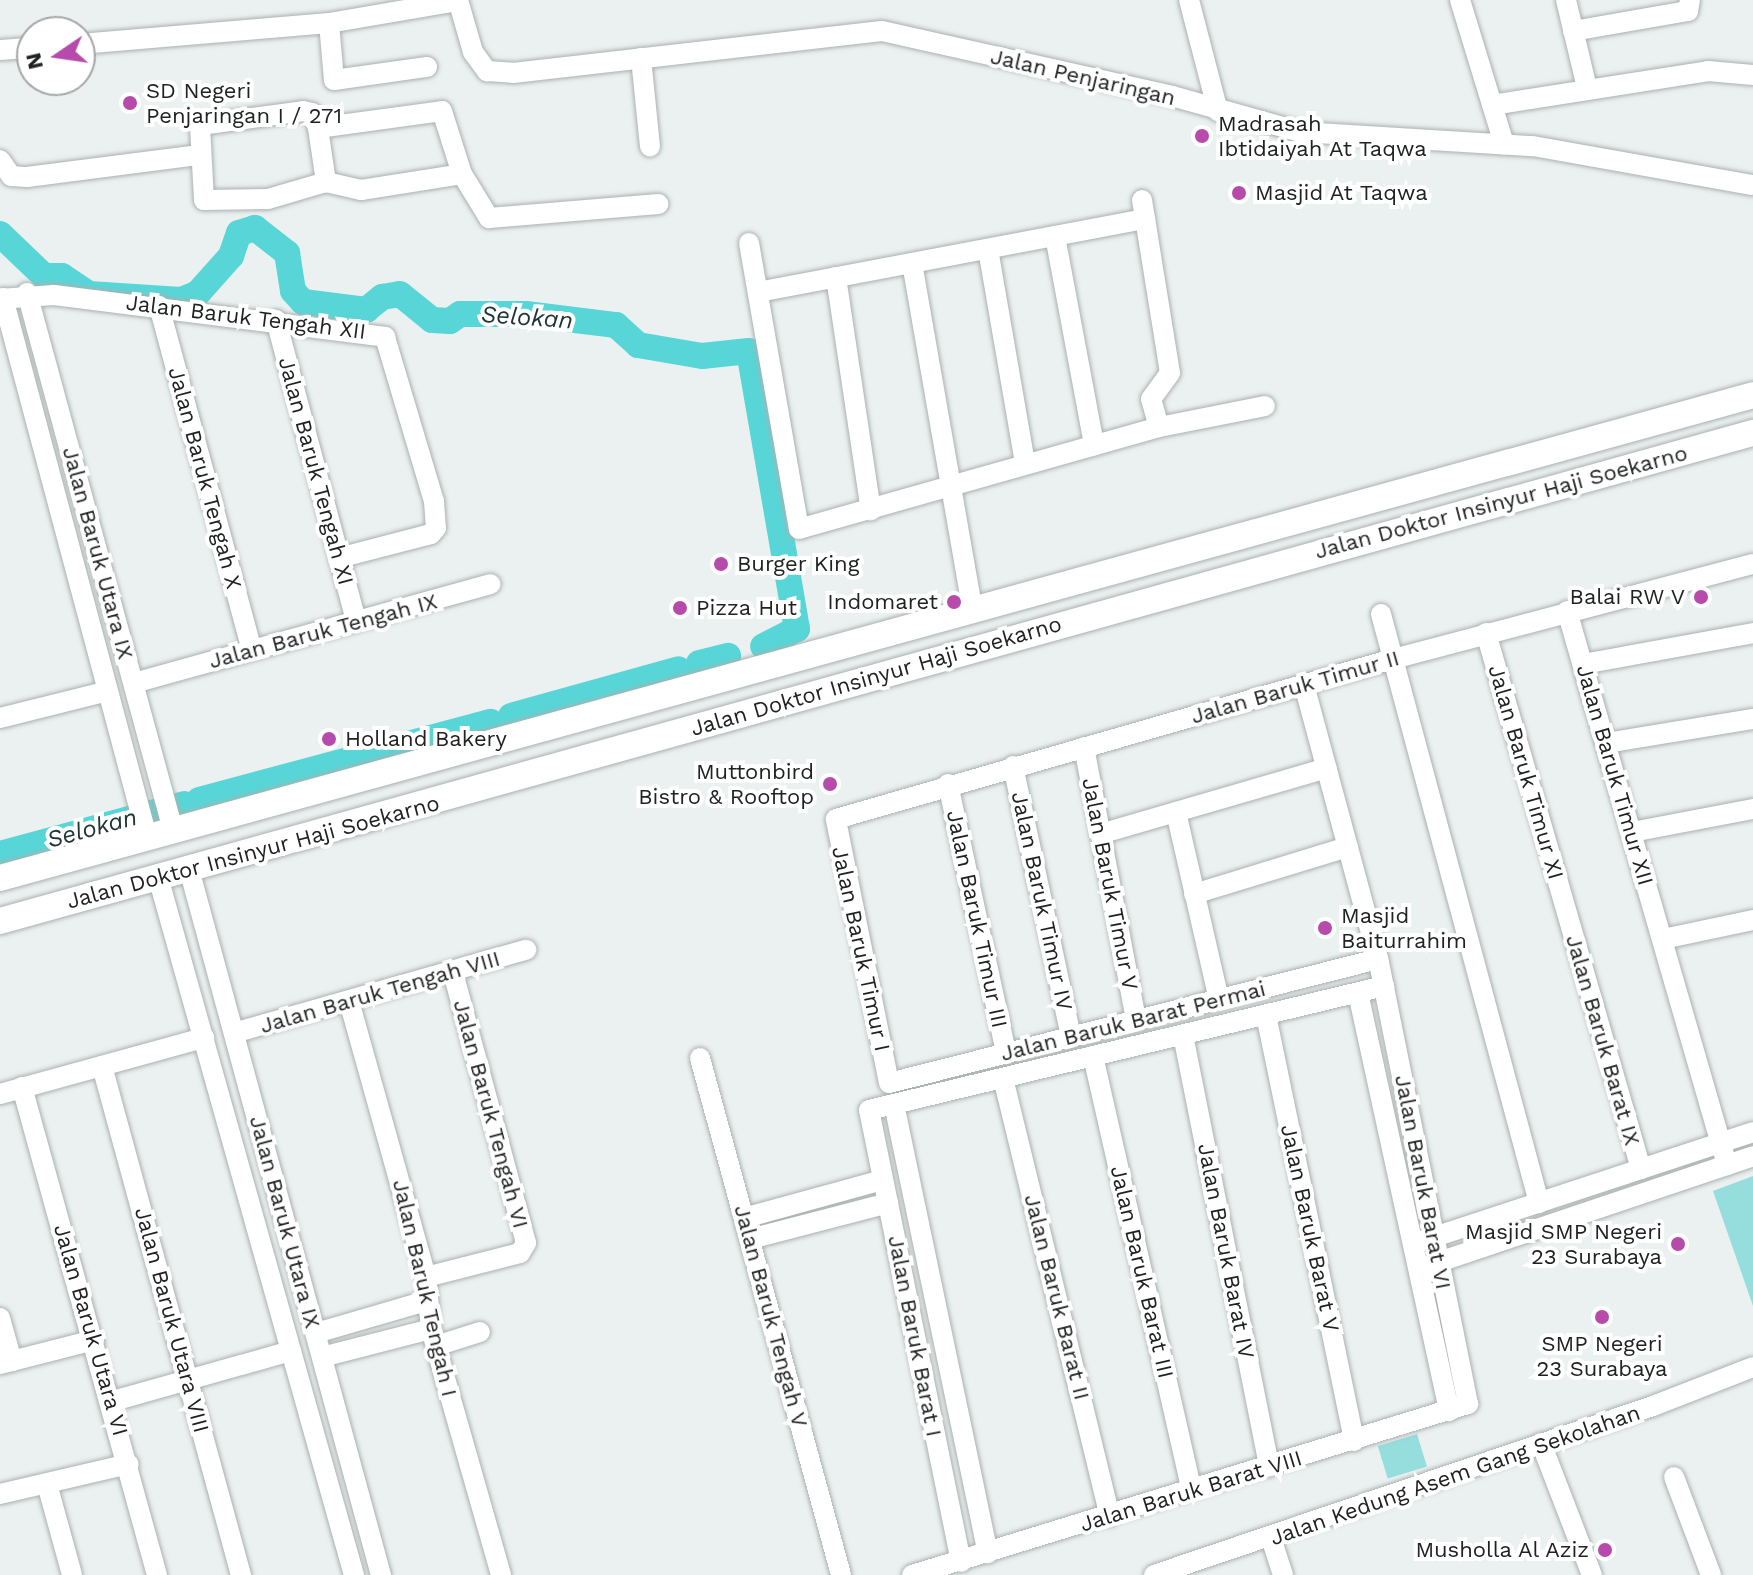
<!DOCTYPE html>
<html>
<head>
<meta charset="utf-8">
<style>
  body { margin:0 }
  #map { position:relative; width:1753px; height:1575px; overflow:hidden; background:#ebf1f1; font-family:"Work Sans",sans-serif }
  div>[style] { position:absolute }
  .green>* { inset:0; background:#96dddd; transform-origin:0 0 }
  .river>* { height:26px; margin:-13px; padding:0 13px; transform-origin:13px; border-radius:13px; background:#58d6d7 }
  .roads { filter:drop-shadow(0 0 2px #abb0b0) drop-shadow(0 0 2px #abb0b0) }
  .minor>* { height:20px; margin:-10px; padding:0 10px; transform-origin:10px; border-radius:10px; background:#fff }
  .major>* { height:26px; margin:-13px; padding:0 13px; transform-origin:13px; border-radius:13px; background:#fff }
  .dots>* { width:22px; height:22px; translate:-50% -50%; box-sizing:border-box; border:4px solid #fff; border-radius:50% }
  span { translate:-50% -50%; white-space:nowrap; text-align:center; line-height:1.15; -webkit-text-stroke:8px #fff; paint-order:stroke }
  .street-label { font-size:22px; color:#202222 }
  .poi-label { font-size:22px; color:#202222 }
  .left { translate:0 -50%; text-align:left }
  .right { translate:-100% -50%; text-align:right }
  .water-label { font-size:24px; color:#203636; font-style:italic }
  .north { position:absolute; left:16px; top:16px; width:80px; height:80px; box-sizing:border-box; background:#fff; border:2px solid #a6a7a7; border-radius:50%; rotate:257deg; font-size:22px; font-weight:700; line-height:32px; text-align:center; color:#202222 }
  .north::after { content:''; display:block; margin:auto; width:28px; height:36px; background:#b74bab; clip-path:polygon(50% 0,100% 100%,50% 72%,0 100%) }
</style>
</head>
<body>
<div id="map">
  <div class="green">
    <div style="clip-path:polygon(1753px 1176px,1753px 1306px,1713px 1191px)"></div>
    <div style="left:1417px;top:1434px;width:34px;height:41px;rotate:73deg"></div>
  </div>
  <div class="river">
    <div style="left:0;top:234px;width:61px;rotate:43.7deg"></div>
    <div style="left:44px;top:276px;width:18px"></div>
    <div style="left:62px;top:276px;width:32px;rotate:34deg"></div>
    <div style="left:89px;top:294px;width:92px;rotate:3.7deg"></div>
    <div style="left:181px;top:300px;width:18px;rotate:-22deg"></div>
    <div style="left:198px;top:293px;width:50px;rotate:-48.3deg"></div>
    <div style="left:231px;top:256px;width:24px;rotate:-71deg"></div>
    <div style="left:239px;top:233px;width:17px;rotate:-17deg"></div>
    <div style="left:255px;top:228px;width:41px;rotate:38deg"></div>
    <div style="left:287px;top:253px;width:38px;rotate:81deg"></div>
    <div style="left:293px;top:291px;width:15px;rotate:48deg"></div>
    <div style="left:303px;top:302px;width:64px;rotate:7.2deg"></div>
    <div style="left:366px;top:310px;width:21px;rotate:-39deg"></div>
    <div style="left:382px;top:297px;width:18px;rotate:-9deg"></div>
    <div style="left:400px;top:294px;width:41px;rotate:39.1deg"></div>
    <div style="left:432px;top:320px;width:18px;rotate:3deg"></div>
    <div style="left:450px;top:321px;width:12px;rotate:-35deg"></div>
    <div style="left:460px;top:314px;width:66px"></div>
    <div style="left:526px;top:314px;width:91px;rotate:7deg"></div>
    <div style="left:616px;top:325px;width:30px;rotate:42deg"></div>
    <div style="left:638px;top:345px;width:65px;rotate:9.8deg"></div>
    <div style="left:702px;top:356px;width:47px;rotate:-6.1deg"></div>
    <div style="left:749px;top:351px;width:282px;rotate:80.2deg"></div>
    <div style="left:797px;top:629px;width:38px;rotate:153deg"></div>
    <div style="left:699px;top:663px;width:30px;rotate:-14deg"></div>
    <div style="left:511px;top:716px;width:174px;rotate:-15.6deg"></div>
    <div style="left:199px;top:800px;width:302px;rotate:-15deg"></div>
    <div style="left:0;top:854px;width:191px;rotate:-15.2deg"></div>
  </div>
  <div class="roads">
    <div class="minor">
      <div style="left:458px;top:0;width:54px;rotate:73.9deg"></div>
      <div style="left:473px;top:52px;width:24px;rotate:54deg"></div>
      <div style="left:487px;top:71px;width:26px;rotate:4deg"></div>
      <div style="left:513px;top:73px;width:371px;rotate:-6.5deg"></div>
      <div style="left:882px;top:31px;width:297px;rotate:12.6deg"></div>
      <div style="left:1172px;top:96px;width:134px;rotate:15.6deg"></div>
      <div style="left:1301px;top:132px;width:232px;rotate:3.5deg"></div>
      <div style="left:1533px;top:146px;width:223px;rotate:10.1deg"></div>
      <div style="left:1189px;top:0;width:115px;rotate:75.4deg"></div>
      <div style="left:1460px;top:0;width:151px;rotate:73deg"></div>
      <div style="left:1566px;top:0;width:90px;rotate:76.6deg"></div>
      <div style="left:329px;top:23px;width:57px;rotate:85deg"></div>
      <div style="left:334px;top:80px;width:94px;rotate:-8deg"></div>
      <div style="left:1573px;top:31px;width:117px;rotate:-9.9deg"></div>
      <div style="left:1688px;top:11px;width:11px;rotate:-80deg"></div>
      <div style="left:80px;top:44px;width:250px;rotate:-4.8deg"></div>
      <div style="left:329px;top:23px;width:131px;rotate:-9.7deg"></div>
      <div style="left:0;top:50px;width:32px;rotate:-4deg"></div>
      <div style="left:641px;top:58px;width:89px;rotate:84.2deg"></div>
      <div style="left:1492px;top:105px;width:219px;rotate:-8.9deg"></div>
      <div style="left:1708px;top:71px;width:45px;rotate:5.1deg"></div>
      <div style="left:303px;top:111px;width:9px;rotate:13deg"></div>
      <div style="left:312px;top:113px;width:16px;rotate:68deg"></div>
      <div style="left:318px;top:128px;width:55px;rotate:81.6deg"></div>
      <div style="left:326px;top:182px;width:60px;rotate:163.7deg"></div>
      <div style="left:268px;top:199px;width:64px;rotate:179.1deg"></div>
      <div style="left:204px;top:200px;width:75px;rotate:-93.1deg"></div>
      <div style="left:200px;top:125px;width:104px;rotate:-7.7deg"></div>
      <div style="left:318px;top:128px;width:125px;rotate:-7.8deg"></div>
      <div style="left:442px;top:111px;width:66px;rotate:72.4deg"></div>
      <div style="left:462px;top:174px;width:52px;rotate:58.5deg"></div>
      <div style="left:489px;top:218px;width:170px;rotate:-4.7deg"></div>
      <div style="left:0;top:160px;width:19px;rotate:55deg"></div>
      <div style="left:11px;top:176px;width:16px;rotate:4deg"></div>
      <div style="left:27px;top:177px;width:172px;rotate:-7.3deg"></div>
      <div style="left:326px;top:182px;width:36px;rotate:13deg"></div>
      <div style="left:361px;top:190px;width:102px;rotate:-9deg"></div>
      <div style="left:1142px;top:200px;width:175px;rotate:80.8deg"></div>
      <div style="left:1170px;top:373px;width:32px;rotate:126deg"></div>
      <div style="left:1151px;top:399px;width:29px;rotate:74deg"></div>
      <div style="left:1055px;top:236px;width:213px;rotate:79.4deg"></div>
      <div style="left:749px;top:243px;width:290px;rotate:80.1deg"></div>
      <div style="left:799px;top:529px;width:374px;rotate:-15.8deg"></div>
      <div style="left:1159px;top:427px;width:108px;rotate:-11.2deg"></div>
      <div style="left:988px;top:249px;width:218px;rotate:80.2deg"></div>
      <div style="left:912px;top:263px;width:355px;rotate:80.1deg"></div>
      <div style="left:836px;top:277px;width:236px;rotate:81.5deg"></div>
      <div style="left:758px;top:292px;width:394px;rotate:-10.7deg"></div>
      <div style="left:27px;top:293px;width:556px;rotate:74.79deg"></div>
      <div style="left:3px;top:298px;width:558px;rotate:75.04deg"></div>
      <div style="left:0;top:299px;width:54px;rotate:-4.2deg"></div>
      <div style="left:54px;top:295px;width:334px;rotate:7.2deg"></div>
      <div style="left:385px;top:337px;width:171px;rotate:73.4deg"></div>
      <div style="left:434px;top:501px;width:27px;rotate:86deg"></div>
      <div style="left:436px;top:528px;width:8px;rotate:130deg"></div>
      <div style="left:431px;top:534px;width:95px;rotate:165.4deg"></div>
      <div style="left:159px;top:306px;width:356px;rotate:74.9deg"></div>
      <div style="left:276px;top:320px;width:311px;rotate:75.1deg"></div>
      <div style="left:1567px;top:611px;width:577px;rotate:73.89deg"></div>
      <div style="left:1381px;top:614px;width:610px;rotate:74.98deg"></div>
      <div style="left:1486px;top:633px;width:558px;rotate:73.87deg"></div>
      <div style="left:1583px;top:664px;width:173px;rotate:-10.3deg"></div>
      <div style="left:134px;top:683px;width:370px;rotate:-15.5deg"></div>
      <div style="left:0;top:718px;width:111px;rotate:-14deg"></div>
      <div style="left:1606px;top:743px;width:149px;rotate:-9.3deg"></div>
      <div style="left:1084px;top:747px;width:278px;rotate:79.2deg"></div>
      <div style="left:1013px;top:766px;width:277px;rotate:77.9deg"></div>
      <div style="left:948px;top:784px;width:275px;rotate:77.8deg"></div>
      <div style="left:1176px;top:812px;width:192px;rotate:77.1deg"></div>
      <div style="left:1632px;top:832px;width:123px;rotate:-10.8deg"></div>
      <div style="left:1100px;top:834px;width:236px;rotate:-16.2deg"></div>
      <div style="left:189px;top:869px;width:732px;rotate:74.79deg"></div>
      <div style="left:158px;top:877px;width:725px;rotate:74.32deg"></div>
      <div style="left:1194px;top:894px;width:161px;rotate:-17deg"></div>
      <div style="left:1663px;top:939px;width:92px;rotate:-11.9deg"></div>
      <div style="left:1378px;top:959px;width:504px;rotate:165.77deg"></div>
      <div style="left:889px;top:1083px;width:269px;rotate:-101.4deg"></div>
      <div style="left:836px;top:819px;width:580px;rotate:-16.03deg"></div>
      <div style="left:1393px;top:659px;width:372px;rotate:-14.8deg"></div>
      <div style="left:1358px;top:993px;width:428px;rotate:77.7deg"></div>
      <div style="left:349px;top:1001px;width:287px;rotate:74.4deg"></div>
      <div style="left:426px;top:1277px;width:52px;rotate:84.5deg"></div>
      <div style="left:431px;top:1329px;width:256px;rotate:74.1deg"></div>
      <div style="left:1266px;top:1015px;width:435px;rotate:78.3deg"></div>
      <div style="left:234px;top:1033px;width:304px;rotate:-15.9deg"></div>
      <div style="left:1183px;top:1035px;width:440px;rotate:78.7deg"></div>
      <div style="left:1093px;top:1056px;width:444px;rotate:77.2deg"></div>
      <div style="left:700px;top:1058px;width:536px;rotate:74.74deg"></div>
      <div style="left:102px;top:1066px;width:528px;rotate:74.73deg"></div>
      <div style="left:1003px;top:1078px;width:451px;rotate:76.3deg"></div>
      <div style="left:22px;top:1087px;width:506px;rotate:74.54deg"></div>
      <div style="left:0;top:1094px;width:212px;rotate:-15.4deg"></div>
      <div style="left:894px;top:1104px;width:459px;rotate:78.2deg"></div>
      <div style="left:744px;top:1218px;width:143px;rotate:-15.4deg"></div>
      <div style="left:750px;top:1239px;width:143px;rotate:-14.6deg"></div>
      <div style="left:1422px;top:1241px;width:348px;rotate:-18.2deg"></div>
      <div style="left:1427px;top:1266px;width:344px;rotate:-18.6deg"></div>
      <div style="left:426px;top:1277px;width:97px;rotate:-14.3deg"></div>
      <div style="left:520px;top:1253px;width:12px;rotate:-59deg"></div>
      <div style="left:526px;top:1243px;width:281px;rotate:-105.1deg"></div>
      <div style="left:0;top:1318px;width:45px;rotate:74.4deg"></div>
      <div style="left:316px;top:1333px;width:115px;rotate:-16.2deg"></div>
      <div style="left:436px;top:1346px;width:46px;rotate:-17.7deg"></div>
      <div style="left:322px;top:1357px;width:113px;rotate:-14.4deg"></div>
      <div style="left:0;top:1364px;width:97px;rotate:-14.3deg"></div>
      <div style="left:113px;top:1401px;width:185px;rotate:-15.7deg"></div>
      <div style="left:1541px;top:1443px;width:142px;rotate:68.9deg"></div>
      <div style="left:1674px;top:1477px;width:105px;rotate:69.3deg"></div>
      <div style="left:47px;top:1484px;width:94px;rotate:74.6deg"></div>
      <div style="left:0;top:1494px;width:132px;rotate:-13.1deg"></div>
      <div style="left:1271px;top:1538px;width:39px;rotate:72deg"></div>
      <div style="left:961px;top:1562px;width:461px;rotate:-101.5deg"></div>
      <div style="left:869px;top:1110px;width:530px;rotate:-13.54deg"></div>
      <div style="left:912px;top:1575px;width:582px;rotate:-17.1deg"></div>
      <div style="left:1468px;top:1404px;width:454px;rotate:-101.4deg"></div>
      <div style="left:1378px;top:959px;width:285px;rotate:-105.1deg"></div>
      <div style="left:1154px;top:1575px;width:527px;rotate:-18.71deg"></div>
      <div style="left:1653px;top:1406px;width:107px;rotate:-21.3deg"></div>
    </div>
    <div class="major">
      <div style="left:0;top:878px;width:1818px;rotate:-15.4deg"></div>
      <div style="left:0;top:921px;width:1820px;rotate:-15.56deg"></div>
    </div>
  </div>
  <div class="dots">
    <div style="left:130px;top:103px;background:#b74bab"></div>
    <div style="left:1202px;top:136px;background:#b74bab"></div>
    <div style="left:1239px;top:193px;background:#b74bab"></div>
    <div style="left:721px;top:564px;background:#b74bab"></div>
    <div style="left:1701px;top:597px;background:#b74bab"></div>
    <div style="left:954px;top:602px;background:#b74bab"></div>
    <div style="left:680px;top:608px;background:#b74bab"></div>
    <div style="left:329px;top:739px;background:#b74bab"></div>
    <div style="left:830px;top:784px;background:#b74bab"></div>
    <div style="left:1325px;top:928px;background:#b74bab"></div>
    <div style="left:1678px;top:1244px;background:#b74bab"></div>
    <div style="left:1602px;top:1317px;background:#b74bab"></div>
    <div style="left:1605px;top:1550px;background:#b74bab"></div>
  </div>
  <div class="street-label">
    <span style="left:1083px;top:77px;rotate:13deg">Jalan Penjaringan</span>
    <span style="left:246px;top:317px;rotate:7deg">Jalan Baruk Tengah XII</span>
    <span style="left:316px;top:471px;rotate:75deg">Jalan Baruk Tengah XI</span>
    <span style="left:205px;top:478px;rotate:75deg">Jalan Baruk Tengah X</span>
    <span style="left:1501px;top:502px;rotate:-15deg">Jalan Doktor Insinyur Haji Soekarno</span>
    <span style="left:98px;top:553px;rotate:75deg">Jalan Baruk Utara IX</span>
    <span style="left:323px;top:631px;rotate:-15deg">Jalan Baruk Tengah IX</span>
    <span style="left:876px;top:676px;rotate:-16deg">Jalan Doktor Insinyur Haji Soekarno</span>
    <span style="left:1295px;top:687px;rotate:-16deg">Jalan Baruk Timur II</span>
    <span style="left:1526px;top:772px;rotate:74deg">Jalan Baruk Timur XI</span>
    <span style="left:1615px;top:775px;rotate:74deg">Jalan Baruk Timur XII</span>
    <span style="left:253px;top:852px;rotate:-15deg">Jalan Doktor Insinyur Haji Soekarno</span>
    <span style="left:1110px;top:884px;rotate:79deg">Jalan Baruk Timur V</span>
    <span style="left:1042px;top:901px;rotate:78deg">Jalan Baruk Timur IV</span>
    <span style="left:977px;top:919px;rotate:78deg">Jalan Baruk Timur III</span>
    <span style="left:861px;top:949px;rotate:78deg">Jalan Baruk Timur I</span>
    <span style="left:380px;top:992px;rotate:-16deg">Jalan Baruk Tengah VIII</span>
    <span style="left:1133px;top:1021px;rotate:-14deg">Jalan Baruk Barat Permai</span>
    <span style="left:1603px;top:1040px;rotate:74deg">Jalan Baruk Barat IX</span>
    <span style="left:491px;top:1114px;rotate:75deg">Jalan Baruk Tengah VI</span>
    <span style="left:1423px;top:1182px;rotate:79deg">Jalan Baruk Barat VI</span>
    <span style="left:285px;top:1222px;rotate:75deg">Jalan Baruk Utara IX</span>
    <span style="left:1310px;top:1228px;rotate:78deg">Jalan Baruk Barat V</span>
    <span style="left:1226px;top:1251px;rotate:79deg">Jalan Baruk Barat IV</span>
    <span style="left:1142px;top:1272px;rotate:77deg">Jalan Baruk Barat III</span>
    <span style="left:425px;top:1288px;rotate:77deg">Jalan Baruk Tengah I</span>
    <span style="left:1057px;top:1297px;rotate:76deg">Jalan Baruk Barat II</span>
    <span style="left:771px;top:1316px;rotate:75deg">Jalan Baruk Tengah V</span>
    <span style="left:172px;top:1320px;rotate:75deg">Jalan Baruk Utara VIII</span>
    <span style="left:91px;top:1330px;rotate:74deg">Jalan Baruk Utara VI</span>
    <span style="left:915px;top:1336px;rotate:79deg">Jalan Baruk Barat I</span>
    <span style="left:1455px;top:1475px;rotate:-19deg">Jalan Kedung Asem Gang Sekolahan</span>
    <span style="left:1191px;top:1491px;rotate:-17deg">Jalan Baruk Barat VIII</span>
  </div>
  <div class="poi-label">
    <span class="left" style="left:146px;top:103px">SD Negeri<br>Penjaringan I / 271</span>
    <span class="left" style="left:1218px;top:136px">Madrasah<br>Ibtidaiyah At Taqwa</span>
    <span class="left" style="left:1255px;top:193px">Masjid At Taqwa</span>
    <span class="left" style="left:737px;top:564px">Burger King</span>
    <span class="right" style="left:1685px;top:597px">Balai RW V</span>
    <span class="right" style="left:938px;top:602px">Indomaret</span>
    <span class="left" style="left:696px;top:608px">Pizza Hut</span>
    <span class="left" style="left:345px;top:739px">Holland Bakery</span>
    <span class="right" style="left:814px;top:784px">Muttonbird<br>Bistro &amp; Rooftop</span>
    <span class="left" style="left:1341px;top:928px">Masjid<br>Baiturrahim</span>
    <span class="right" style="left:1662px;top:1244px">Masjid SMP Negeri<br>23 Surabaya</span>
    <span style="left:1602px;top:1356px">SMP Negeri<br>23 Surabaya</span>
    <span class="right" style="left:1589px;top:1550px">Musholla Al Aziz</span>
  </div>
  <div class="water-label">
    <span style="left:527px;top:318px;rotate:4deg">Selokan</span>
    <span style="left:92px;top:829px;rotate:-15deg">Selokan</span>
  </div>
  <div class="north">N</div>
</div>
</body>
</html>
